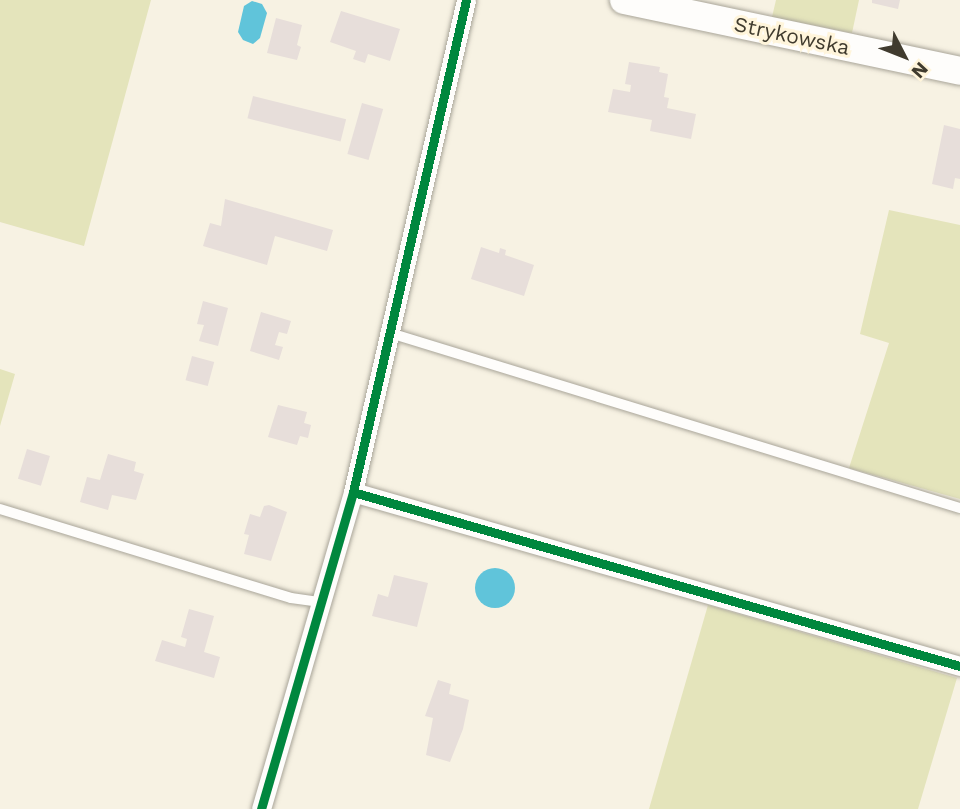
<!DOCTYPE html>
<html>
<head>
<meta charset="utf-8">
<style>
  body { margin:0 }
  #map { position:relative; width:960px; height:809px; overflow:hidden; background:#f7f2e3; font-family:"Work Sans",sans-serif }
  div>[style] { position:absolute }
  .green>* { inset:0; background:#e4e4bb }
  .water>* { inset:0; background:#60c4da }
  .round { border-radius:50% }
  .building>* { inset:0; background:#e7deda; transform-origin:0 0 }
  .roads { filter:drop-shadow(0 0 2px #a9a599) drop-shadow(0 0 2px #a9a599) }
  .lane>* { height:10px; margin:-5px; padding:0 5px; transform-origin:5px; border-radius:5px; background:#fefdfb }
  .street>* { height:19px; margin:-9.5px; padding:0 9.5px; transform-origin:9.5px; border-radius:9.5px; background:#fefdfb }
  .secondary>* { height:28px; margin:-14px; padding:0 14px; transform-origin:14px; border-radius:14px; background:#fefdfb }
  .cycleway>* { height:9px; margin:-4.5px; padding:0 4.5px; transform-origin:4.5px; border-radius:4.5px; background:#00873e }
  span { translate:-50% -50%; white-space:nowrap; text-align:center; line-height:1.15; -webkit-text-stroke:6px #fff5db; paint-order:stroke }
  .street-label { font-size:21px; color:#403b2e }
  .north { position:absolute; left:869px; top:21px; width:70px; height:70px; -webkit-text-stroke:5px #fff5db; paint-order:stroke; rotate:132deg; font-size:19px; font-weight:700; line-height:28px; text-align:center; color:#403b2e }
  .north::after { content:''; display:block; margin:auto; width:24px; height:32px; background:#403b2e; clip-path:polygon(50% 0,100% 100%,50% 72%,0 100%) }
</style>
</head>
<body>
<div id="map">
  <div class="green">
    <div style="clip-path:polygon(0 0,151px 0,84px 246px,0 222px)"></div>
    <div style="clip-path:polygon(776px 0,859px 0,852px 33px,772px 17px)"></div>
    <div style="clip-path:polygon(889px 210px,960px 225px,960px 499px,849px 468px,889px 343px,860px 334px)"></div>
    <div style="clip-path:polygon(0 369px,15px 374px,0 426px)"></div>
    <div style="clip-path:polygon(708px 605px,957px 678px,918px 809px,649px 809px)"></div>
  </div>
  <div class="water">
    <div style="clip-path:polygon(252px 1px,262px 4px,267px 13px,260px 38px,253px 44px,243px 40px,238px 32px,244px 6px)"></div>
    <div class="round" style="left:475px;top:568px;width:40px;height:40px"></div>
  </div>
  <div class="building">
    <div style="clip-path:polygon(872px 0,900px 0,898px 9px,872px 3px)"></div>
    <div style="clip-path:polygon(341px 11px,400px 29px,390px 61px,368px 54px,365px 63px,353px 59px,356px 51px,330px 42px)"></div>
    <div style="clip-path:polygon(276px 18px,302px 25px,297px 45px,301px 47px,297px 60px,267px 53px)"></div>
    <div style="clip-path:polygon(629px 62px,660px 67px,659px 72px,668px 74px,664px 97px,669px 98px,667px 108px,696px 114px,691px 139px,650px 131px,652px 120px,608px 112px,613px 89px,630px 92px,631px 85px,625px 84px)"></div>
    <div style="left:253px;top:96px;width:96px;height:23px;rotate:14deg"></div>
    <div style="left:362px;top:103px;width:22px;height:53px;rotate:16deg"></div>
    <div style="clip-path:polygon(944px 125px,960px 129px,960px 179px,955px 178px,953px 189px,932px 184px)"></div>
    <div style="clip-path:polygon(225px 199px,333px 230px,327px 251px,275px 236px,267px 265px,203px 246px,210px 223px,221px 226px)"></div>
    <div style="clip-path:polygon(481px 247px,499px 253px,500px 248px,506px 250px,505px 255px,534px 265px,524px 296px,471px 279px)"></div>
    <div style="clip-path:polygon(203px 301px,228px 308px,218px 346px,199px 341px,204px 325px,197px 324px)"></div>
    <div style="clip-path:polygon(261px 312px,291px 321px,287px 334px,279px 332px,275px 345px,283px 347px,279px 360px,250px 351px)"></div>
    <div style="left:192px;top:356px;width:23px;height:25px;rotate:15deg"></div>
    <div style="clip-path:polygon(278px 405px,307px 412px,304px 423px,311px 425px,308px 438px,300px 436px,297px 445px,268px 437px)"></div>
    <div style="left:27px;top:449px;width:24px;height:31px;rotate:17deg"></div>
    <div style="clip-path:polygon(108px 454px,136px 462px,134px 471px,144px 474px,136px 500px,112px 495px,108px 510px,80px 502px,87px 477px,100px 480px)"></div>
    <div style="clip-path:polygon(269px 505px,287px 512px,271px 561px,244px 554px,249px 535px,244px 534px,250px 514px,260px 517px,264px 506px)"></div>
    <div style="clip-path:polygon(394px 575px,428px 583px,417px 627px,372px 616px,378px 594px,388px 597px)"></div>
    <div style="clip-path:polygon(189px 609px,214px 616px,204px 652px,220px 657px,214px 678px,155px 661px,162px 640px,185px 647px,187px 639px,181px 637px)"></div>
    <div style="clip-path:polygon(438px 680px,451px 684px,449px 694px,469px 700px,463px 729px,450px 762px,426px 755px,433px 718px,425px 716px)"></div>
  </div>
  <div class="roads">
    <div class="lane">
      <div style="left:390px;top:333px;width:596px;rotate:17.07deg"></div>
      <div style="left:0;top:509px;width:304px;rotate:17deg"></div>
      <div style="left:291px;top:598px;width:28px;rotate:8deg"></div>
    </div>
    <div class="street">
      <div style="left:353px;top:492px;width:631px;rotate:16deg"></div>
      <div style="left:261px;top:809px;width:330px;rotate:-73.8deg"></div>
      <div style="left:353px;top:492px;width:505px;rotate:-77.06deg"></div>
    </div>
    <div class="secondary">
      <div style="left:624px;top:0;width:343px;rotate:11.9deg"></div>
    </div>
  </div>
  <div class="cycleway">
    <div style="left:353px;top:492px;width:631px;rotate:16deg"></div>
    <div style="left:261px;top:809px;width:330px;rotate:-73.8deg"></div>
    <div style="left:353px;top:492px;width:505px;rotate:-77.06deg"></div>
  </div>
  <div class="street-label">
    <span style="left:792px;top:36px;rotate:12deg">Strykowska</span>
  </div>
  <div class="north">N</div>
</div>
</body>
</html>
